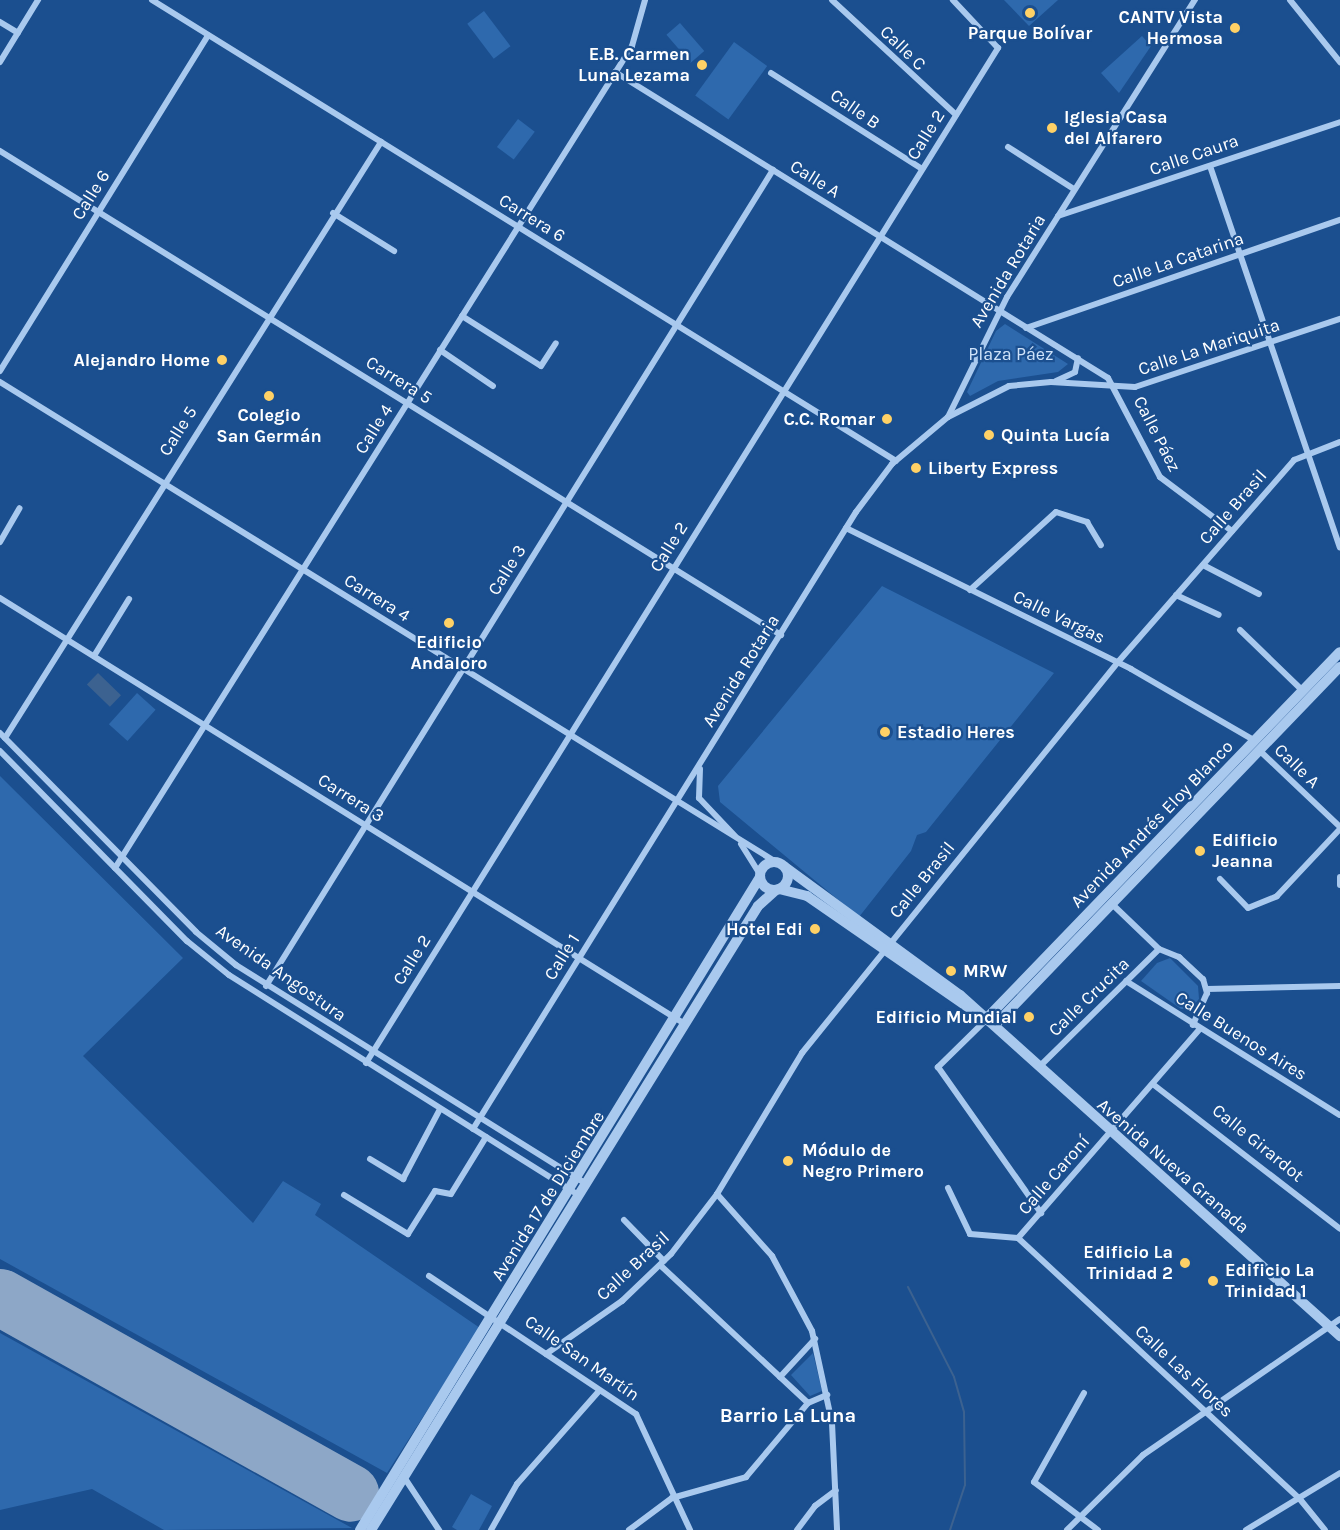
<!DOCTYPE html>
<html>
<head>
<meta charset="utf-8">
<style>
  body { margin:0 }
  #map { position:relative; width:1340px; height:1530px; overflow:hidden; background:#1b4f8f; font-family:Karla,sans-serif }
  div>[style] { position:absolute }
  .green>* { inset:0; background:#2e69ad; transform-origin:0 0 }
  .water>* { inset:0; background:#3c6290; transform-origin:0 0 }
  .stream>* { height:2px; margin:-1px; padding:0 1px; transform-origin:1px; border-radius:1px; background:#3c6290 }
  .runway>* { height:57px; margin:-28.5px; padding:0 28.5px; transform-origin:28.5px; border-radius:28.5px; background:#8da7c7 }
  .minor>* { height:6px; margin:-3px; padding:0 3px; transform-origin:3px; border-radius:3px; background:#a9c9ee }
  .tertiary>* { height:10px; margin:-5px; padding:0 5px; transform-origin:5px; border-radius:5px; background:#a9c9ee }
  .tertiary>.ring { margin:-5px; padding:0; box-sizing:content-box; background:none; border:10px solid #a9c9ee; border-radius:50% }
  .dots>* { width:16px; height:16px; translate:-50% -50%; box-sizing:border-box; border:3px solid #1b4f8f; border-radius:50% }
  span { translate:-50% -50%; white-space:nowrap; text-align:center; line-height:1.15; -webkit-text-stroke:4.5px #1b4f8f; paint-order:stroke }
  .poi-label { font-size:18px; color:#fff; font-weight:700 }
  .right { translate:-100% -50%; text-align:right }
  .left { translate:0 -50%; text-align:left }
  .street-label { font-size:18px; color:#fff }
  .park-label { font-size:18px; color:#cfe3fa }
  .neighbourhood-label { font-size:20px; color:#fff; font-weight:700 }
</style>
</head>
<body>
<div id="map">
  <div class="green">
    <div style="clip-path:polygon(1004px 0,1058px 0,1029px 26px)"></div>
    <div style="left:484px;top:11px;width:44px;height:21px;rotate:53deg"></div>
    <div style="left:680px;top:23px;width:37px;height:18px;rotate:49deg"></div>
    <div style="clip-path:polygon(1142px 36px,1151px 46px,1119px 93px,1101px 73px)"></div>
    <div style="left:734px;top:42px;width:41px;height:66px;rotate:36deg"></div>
    <div style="left:518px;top:119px;width:21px;height:35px;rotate:37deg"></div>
    <div style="clip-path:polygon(1005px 324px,1068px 364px,1058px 372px,998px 381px,970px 396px,967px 392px,996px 331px)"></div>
    <div style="clip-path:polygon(882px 586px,1054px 673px,926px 832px,917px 835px,911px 851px,859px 917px,720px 802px,718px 786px)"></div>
    <div style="left:137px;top:693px;width:25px;height:42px;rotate:42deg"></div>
    <div style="clip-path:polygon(0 776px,183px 958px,83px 1056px,253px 1223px,283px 1181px,321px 1204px,315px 1215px,480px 1328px,387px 1473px,0 1259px)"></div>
    <div style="clip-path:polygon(1170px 958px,1198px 986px,1199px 999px,1190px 1009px,1181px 1009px,1141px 981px,1157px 963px)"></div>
    <div style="clip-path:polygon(0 1333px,352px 1528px,164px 1530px,92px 1489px,0 1510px)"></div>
    <div style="clip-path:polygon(813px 1353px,822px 1391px,810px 1396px,791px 1375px)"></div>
    <div style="clip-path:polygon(471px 1494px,492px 1506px,479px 1530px,457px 1530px,452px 1527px)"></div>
  </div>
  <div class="water">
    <div style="left:98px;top:673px;width:32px;height:16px;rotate:44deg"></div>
  </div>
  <div class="stream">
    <div style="left:908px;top:1287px;width:101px;rotate:62.9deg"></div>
    <div style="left:954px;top:1377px;width:36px;rotate:74deg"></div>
    <div style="left:964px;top:1412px;width:73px;rotate:89.2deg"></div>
    <div style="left:965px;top:1485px;width:47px;rotate:108.4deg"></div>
  </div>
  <div class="runway">
    <div style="left:0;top:1297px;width:401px;rotate:29.2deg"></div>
  </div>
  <div class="minor">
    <div style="left:152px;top:0;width:875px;rotate:31.78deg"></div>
    <div style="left:832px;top:0;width:169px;rotate:42.8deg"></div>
    <div style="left:1290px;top:0;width:80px;rotate:51.1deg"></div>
    <div style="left:0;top:22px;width:21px;rotate:31deg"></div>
    <div style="left:0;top:62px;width:73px;rotate:-58.5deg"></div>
    <div style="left:615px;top:72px;width:580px;rotate:31.83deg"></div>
    <div style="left:1108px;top:378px;width:112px;rotate:62.3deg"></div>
    <div style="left:1160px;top:477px;width:90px;rotate:36.9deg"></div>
    <div style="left:771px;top:73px;width:179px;rotate:32.4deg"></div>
    <div style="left:1008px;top:147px;width:78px;rotate:32.5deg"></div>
    <div style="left:0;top:151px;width:919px;rotate:31.79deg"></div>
    <div style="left:1210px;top:166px;width:403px;rotate:71.2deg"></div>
    <div style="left:333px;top:213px;width:72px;rotate:31.9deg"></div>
    <div style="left:1058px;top:216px;width:297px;rotate:-18.4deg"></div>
    <div style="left:462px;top:316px;width:93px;rotate:32.3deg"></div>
    <div style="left:541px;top:366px;width:27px;rotate:-57deg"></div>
    <div style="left:1026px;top:328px;width:332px;rotate:-19deg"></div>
    <div style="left:440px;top:350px;width:64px;rotate:34.2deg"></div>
    <div style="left:0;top:371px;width:395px;rotate:-58.2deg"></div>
    <div style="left:1056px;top:381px;width:21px;rotate:-25deg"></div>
    <div style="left:1075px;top:372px;width:14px;rotate:-78deg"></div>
    <div style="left:0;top:382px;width:912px;rotate:31.74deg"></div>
    <div style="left:948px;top:417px;width:134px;rotate:-63.8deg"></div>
    <div style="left:1007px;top:297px;width:352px;rotate:-57.7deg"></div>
    <div style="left:846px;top:528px;width:318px;rotate:26.3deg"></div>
    <div style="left:1131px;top:669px;width:143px;rotate:30.1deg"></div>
    <div style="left:0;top:542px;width:39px;rotate:-60deg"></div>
    <div style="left:1203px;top:565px;width:63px;rotate:27.4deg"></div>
    <div style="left:970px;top:590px;width:116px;rotate:-42.2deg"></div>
    <div style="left:1056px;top:512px;width:33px;rotate:18deg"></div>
    <div style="left:1087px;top:522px;width:27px;rotate:59deg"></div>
    <div style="left:1176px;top:595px;width:47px;rotate:24.9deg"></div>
    <div style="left:0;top:598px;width:807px;rotate:31.88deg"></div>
    <div style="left:1240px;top:630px;width:88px;rotate:44.1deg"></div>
    <div style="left:94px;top:656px;width:67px;rotate:-58.4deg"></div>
    <div style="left:0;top:733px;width:279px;rotate:45.4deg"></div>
    <div style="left:196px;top:932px;width:52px;rotate:39.5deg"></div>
    <div style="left:236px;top:965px;width:413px;rotate:32deg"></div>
    <div style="left:5px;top:738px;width:705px;rotate:-57.75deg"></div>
    <div style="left:1259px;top:750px;width:112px;rotate:43.5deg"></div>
    <div style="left:0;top:751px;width:267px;rotate:45.5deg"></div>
    <div style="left:187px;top:941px;width:54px;rotate:39deg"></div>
    <div style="left:229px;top:975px;width:413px;rotate:32.2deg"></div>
    <div style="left:700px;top:769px;width:29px;rotate:92deg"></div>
    <div style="left:699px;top:798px;width:52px;rotate:46.5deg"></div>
    <div style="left:741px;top:844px;width:36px;rotate:58deg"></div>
    <div style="left:115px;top:868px;width:971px;rotate:-57.83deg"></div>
    <div style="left:632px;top:46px;width:48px;rotate:-74.2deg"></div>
    <div style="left:1340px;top:877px;width:8px;rotate:90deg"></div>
    <div style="left:1220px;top:879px;width:40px;rotate:46deg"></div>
    <div style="left:1248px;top:908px;width:31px;rotate:-22deg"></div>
    <div style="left:1277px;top:896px;width:92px;rotate:-46.8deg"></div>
    <div style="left:1112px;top:904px;width:65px;rotate:43.8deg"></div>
    <div style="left:1159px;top:949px;width:22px;rotate:22deg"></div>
    <div style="left:1179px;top:957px;width:33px;rotate:43deg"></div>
    <div style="left:1203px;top:979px;width:15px;rotate:74deg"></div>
    <div style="left:1207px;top:993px;width:35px;rotate:114deg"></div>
    <div style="left:1126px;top:981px;width:252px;rotate:32.1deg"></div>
    <div style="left:266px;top:986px;width:961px;rotate:-58.15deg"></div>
    <div style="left:1207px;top:989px;width:133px;rotate:-1.3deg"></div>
    <div style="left:987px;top:1019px;width:69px;rotate:135.6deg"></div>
    <div style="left:938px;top:1067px;width:179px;rotate:54.8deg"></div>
    <div style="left:366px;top:1063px;width:1196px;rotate:-58.09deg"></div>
    <div style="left:998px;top:48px;width:66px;rotate:-133.2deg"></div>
    <div style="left:1039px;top:1067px;width:168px;rotate:-44.5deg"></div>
    <div style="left:1154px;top:1085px;width:235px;rotate:37.7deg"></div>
    <div style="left:473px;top:1129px;width:726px;rotate:-58.17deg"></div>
    <div style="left:856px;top:512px;width:60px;rotate:-53.1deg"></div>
    <div style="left:892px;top:464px;width:73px;rotate:-40deg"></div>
    <div style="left:948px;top:417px;width:68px;rotate:-26.9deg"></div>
    <div style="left:1009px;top:386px;width:42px;rotate:-5.4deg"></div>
    <div style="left:1051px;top:382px;width:84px;rotate:3.4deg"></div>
    <div style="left:1135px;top:387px;width:216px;rotate:-18.4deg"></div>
    <div style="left:370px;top:1159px;width:39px;rotate:31deg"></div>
    <div style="left:403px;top:1179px;width:79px;rotate:-62.1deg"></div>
    <div style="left:948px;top:1188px;width:51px;rotate:64.4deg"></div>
    <div style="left:970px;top:1234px;width:48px;rotate:4.8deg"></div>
    <div style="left:717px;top:1194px;width:83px;rotate:48.4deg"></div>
    <div style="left:772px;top:1256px;width:85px;rotate:61.9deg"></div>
    <div style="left:812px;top:1331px;width:94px;rotate:77.7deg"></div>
    <div style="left:832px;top:1423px;width:107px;rotate:87.3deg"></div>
    <div style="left:344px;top:1195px;width:75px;rotate:31.4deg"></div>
    <div style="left:408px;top:1234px;width:51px;rotate:-57.9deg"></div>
    <div style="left:435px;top:1191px;width:16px;rotate:11deg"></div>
    <div style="left:451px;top:1194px;width:67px;rotate:-58.4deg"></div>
    <div style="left:624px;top:1220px;width:57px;rotate:45.7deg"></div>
    <div style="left:1018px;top:1238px;width:383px;rotate:42.8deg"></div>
    <div style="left:1299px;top:1498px;width:41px;rotate:50.9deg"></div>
    <div style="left:1018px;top:1238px;width:277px;rotate:-49deg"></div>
    <div style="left:660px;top:1265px;width:202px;rotate:43deg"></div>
    <div style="left:429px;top:1276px;width:249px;rotate:33.7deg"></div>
    <div style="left:636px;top:1414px;width:128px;rotate:65deg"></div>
    <div style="left:546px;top:1354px;width:93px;rotate:-34.9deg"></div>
    <div style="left:622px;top:1301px;width:68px;rotate:-43.8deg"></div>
    <div style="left:671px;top:1254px;width:76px;rotate:-52.5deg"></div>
    <div style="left:717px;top:1194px;width:165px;rotate:-58.9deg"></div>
    <div style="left:802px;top:1053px;width:503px;rotate:-51.06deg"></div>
    <div style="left:1118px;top:662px;width:268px;rotate:-48.9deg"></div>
    <div style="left:1294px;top:460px;width:49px;rotate:-21.4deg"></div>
    <div style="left:780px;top:1377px;width:52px;rotate:-47.4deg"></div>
    <div style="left:1084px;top:1393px;width:102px;rotate:119.3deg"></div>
    <div style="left:1034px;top:1482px;width:80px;rotate:36.9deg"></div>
    <div style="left:404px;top:1477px;width:64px;rotate:56.6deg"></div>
    <div style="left:491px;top:1530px;width:53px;rotate:-60.5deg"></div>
    <div style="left:517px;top:1484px;width:124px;rotate:-48.6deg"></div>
    <div style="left:629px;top:1530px;width:54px;rotate:-36.7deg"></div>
    <div style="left:672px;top:1498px;width:77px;rotate:-15.8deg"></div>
    <div style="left:746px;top:1477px;width:97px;rotate:-50deg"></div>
    <div style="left:808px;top:1403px;width:21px;rotate:-23deg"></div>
    <div style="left:797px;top:1530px;width:30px;rotate:-53deg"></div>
    <div style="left:815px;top:1506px;width:26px;rotate:-37deg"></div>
    <div style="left:1067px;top:1530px;width:107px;rotate:-44.6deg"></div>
    <div style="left:1143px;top:1455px;width:239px;rotate:-34.6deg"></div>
    <div style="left:1246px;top:1530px;width:110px;rotate:-31.2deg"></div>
  </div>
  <div class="tertiary">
    <div class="ring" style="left:760px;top:862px;width:18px;height:18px"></div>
    <div style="left:785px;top:867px;width:217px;rotate:36.2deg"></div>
    <div style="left:960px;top:995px;width:511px;rotate:41.9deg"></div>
    <div style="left:779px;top:889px;width:29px;rotate:14deg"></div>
    <div style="left:807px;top:896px;width:203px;rotate:34.6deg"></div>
    <div style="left:987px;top:1018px;width:508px;rotate:-46.04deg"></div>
    <div style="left:995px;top:1025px;width:497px;rotate:-46.1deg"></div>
    <div style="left:360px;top:1530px;width:766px;rotate:-58.51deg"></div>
    <div style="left:371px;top:1530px;width:734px;rotate:-58.19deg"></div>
    <div style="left:758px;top:906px;width:24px;rotate:-42deg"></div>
  </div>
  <div class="dots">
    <div style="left:1030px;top:13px;background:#ffd166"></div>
    <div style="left:1235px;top:28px;background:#ffd166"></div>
    <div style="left:702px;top:65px;background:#ffd166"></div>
    <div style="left:1052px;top:128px;background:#ffd166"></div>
    <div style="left:222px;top:360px;background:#ffd166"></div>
    <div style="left:269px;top:396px;background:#ffd166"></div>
    <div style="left:887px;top:419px;background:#ffd166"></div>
    <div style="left:989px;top:435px;background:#ffd166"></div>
    <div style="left:916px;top:468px;background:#ffd166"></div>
    <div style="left:449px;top:623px;background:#ffd166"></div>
    <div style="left:885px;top:732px;background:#ffd166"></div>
    <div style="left:1200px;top:851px;background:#ffd166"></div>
    <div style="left:815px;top:929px;background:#ffd166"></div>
    <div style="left:951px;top:971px;background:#ffd166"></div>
    <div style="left:1029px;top:1017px;background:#ffd166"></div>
    <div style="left:788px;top:1161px;background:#ffd166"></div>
    <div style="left:1185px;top:1263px;background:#ffd166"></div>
    <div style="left:1213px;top:1281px;background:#ffd166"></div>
  </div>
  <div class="poi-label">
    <span class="right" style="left:1223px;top:28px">CANTV Vista<br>Hermosa</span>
    <span style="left:1030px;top:33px">Parque Bolívar</span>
    <span class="right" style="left:690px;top:65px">E.B. Carmen<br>Luna Lezama</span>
    <span class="left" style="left:1064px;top:128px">Iglesia Casa<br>del Alfarero</span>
    <span class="right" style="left:210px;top:360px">Alejandro Home</span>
    <span style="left:269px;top:426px">Colegio<br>San Germán</span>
    <span class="right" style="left:875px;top:419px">C.C. Romar</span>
    <span class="left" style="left:1001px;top:435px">Quinta Lucía</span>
    <span class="left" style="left:928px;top:468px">Liberty Express</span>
    <span style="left:449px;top:653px">Edificio<br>Andaloro</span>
    <span class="left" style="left:897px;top:732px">Estadio Heres</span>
    <span class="left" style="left:1212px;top:851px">Edificio<br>Jeanna</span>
    <span class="right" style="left:803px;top:929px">Hotel Edi</span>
    <span class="left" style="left:963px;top:971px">MRW</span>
    <span class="right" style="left:1017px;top:1017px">Edificio Mundial</span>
    <span class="left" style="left:802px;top:1161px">Módulo de<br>Negro Primero</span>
    <span class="right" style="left:1173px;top:1263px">Edificio La<br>Trinidad 2</span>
    <span class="left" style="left:1225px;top:1281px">Edificio La<br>Trinidad 1</span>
  </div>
  <div class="street-label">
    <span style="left:903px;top:48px;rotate:44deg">Calle C</span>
    <span style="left:855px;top:109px;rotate:35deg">Calle B</span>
    <span style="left:926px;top:135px;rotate:-58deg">Calle 2</span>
    <span style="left:1194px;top:155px;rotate:-19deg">Calle Caura</span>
    <span style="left:815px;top:179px;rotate:32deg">Calle A</span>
    <span style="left:91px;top:195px;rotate:-58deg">Calle 6</span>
    <span style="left:532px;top:218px;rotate:32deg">Carrera 6</span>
    <span style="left:1178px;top:260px;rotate:-19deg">Calle La Catarina</span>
    <span style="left:1008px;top:271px;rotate:-59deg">Avenida Rotaria</span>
    <span style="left:1209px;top:347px;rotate:-18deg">Calle La Mariquita</span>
    <span style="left:399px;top:380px;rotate:32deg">Carrera 5</span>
    <span style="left:374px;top:429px;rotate:-58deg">Calle 4</span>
    <span style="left:178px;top:431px;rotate:-58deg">Calle 5</span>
    <span style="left:1157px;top:434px;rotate:63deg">Calle Páez</span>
    <span style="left:1233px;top:507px;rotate:-49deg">Calle Brasil</span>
    <span style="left:669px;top:547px;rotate:-58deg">Calle 2</span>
    <span style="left:507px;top:570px;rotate:-58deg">Calle 3</span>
    <span style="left:377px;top:598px;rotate:32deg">Carrera 4</span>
    <span style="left:1059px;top:617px;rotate:26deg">Calle Vargas</span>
    <span style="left:741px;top:671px;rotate:-58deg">Avenida Rotaria</span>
    <span style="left:1297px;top:766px;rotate:44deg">Calle A</span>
    <span style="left:351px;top:798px;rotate:32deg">Carrera 3</span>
    <span style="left:1152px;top:824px;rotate:-46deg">Avenida Andrés Eloy Blanco</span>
    <span style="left:922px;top:880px;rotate:-51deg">Calle Brasil</span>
    <span style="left:562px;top:957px;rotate:-58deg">Calle 1</span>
    <span style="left:412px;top:960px;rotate:-58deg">Calle 2</span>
    <span style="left:281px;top:973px;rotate:35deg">Avenida Angostura</span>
    <span style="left:1089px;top:997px;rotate:-44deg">Calle Crucita</span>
    <span style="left:1241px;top:1036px;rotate:32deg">Calle Buenos Aires</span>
    <span style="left:1258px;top:1143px;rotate:39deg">Calle Girardot</span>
    <span style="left:1173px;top:1166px;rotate:41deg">Avenida Nueva Granada</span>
    <span style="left:1054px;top:1175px;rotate:-49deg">Calle Caroní</span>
    <span style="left:548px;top:1196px;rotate:-58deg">Avenida 17 de Diciembre</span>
    <span style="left:633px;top:1266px;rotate:-43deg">Calle Brasil</span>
    <span style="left:582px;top:1358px;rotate:35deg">Calle San Martín</span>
    <span style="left:1184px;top:1371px;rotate:43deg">Calle Las Flores</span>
  </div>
  <div class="park-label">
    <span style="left:1011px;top:354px">Plaza Páez</span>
  </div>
  <div class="neighbourhood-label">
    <span style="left:788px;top:1415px">Barrio La Luna</span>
  </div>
</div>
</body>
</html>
